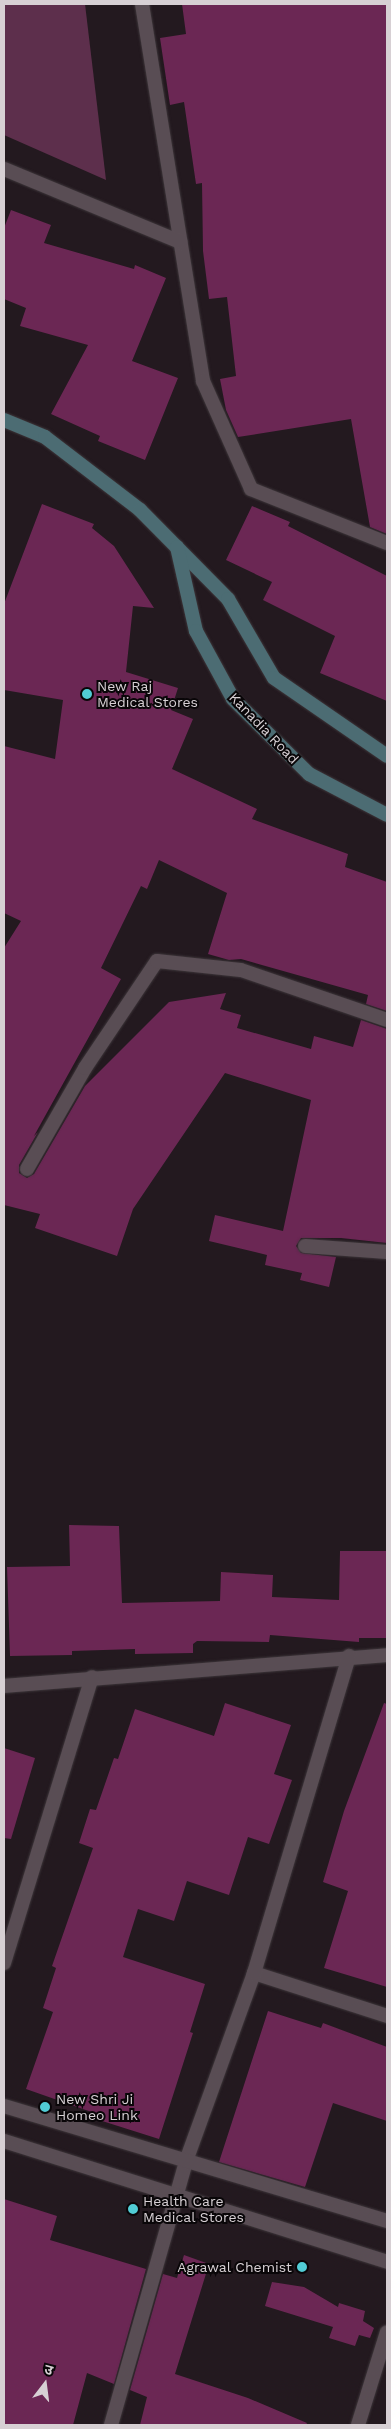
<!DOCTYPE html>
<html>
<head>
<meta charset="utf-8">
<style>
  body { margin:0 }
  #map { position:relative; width:391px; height:2429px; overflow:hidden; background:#23191f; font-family:"Work Sans","Noto Sans Devanagari",sans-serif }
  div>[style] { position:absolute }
  .green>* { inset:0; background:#5d2f4c }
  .building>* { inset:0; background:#6b2754 }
  .roads { filter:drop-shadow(0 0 1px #3d363a) drop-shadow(0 0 1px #3d363a) }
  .minor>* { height:14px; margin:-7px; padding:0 7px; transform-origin:7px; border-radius:7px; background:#594d54 }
  .tertiary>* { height:14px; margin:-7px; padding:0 7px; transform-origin:7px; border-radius:7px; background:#594d54 }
  .secondary>* { height:14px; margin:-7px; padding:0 7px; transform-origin:7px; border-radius:7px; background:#4c6c73 }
  .dots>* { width:14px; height:14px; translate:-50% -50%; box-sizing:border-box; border:2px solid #090608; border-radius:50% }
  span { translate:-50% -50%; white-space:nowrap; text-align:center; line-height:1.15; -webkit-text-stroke:4px #090608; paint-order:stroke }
  .poi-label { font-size:14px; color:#d7d0d4 }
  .left { translate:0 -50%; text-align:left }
  .right { translate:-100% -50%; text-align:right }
  .street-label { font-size:14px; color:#d7d0d4 }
  .frame { position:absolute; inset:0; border:5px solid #d7d0d4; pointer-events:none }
  .north { position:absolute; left:20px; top:2359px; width:50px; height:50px; -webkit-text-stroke:4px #090608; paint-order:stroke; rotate:15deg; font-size:14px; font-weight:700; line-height:20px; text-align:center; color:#d7d0d4 }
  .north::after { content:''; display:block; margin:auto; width:18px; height:22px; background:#d7d0d4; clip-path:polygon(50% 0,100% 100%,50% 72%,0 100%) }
</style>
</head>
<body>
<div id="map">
  <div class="green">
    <div style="clip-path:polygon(4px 4px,85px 4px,106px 180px,4px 135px)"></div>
  </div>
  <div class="building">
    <div style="clip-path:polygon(182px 4px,387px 4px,387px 534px,370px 527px,351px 419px,238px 437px,226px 410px,220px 379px,236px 376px,227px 297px,209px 299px,203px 251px,202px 183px,196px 184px,184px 102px,170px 105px,160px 38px,186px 34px)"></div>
    <div style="clip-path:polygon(11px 210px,51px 225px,44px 243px,134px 269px,135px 265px,166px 278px,132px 361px,178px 378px,145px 460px,98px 441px,100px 436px,51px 414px,88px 345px,20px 326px,26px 308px,4px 299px,4px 228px)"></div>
    <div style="clip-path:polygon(42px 504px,94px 524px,92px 528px,114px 546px,154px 608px,133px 606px,126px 672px,178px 688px,171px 710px,193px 719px,172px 769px,257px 809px,252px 819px,348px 854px,345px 867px,387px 882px,387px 1011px,366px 1004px,368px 995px,241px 959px,229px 960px,208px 954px,227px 893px,159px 860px,147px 889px,141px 886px,101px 968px,121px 979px,34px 1136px,38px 1132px,19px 1165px,19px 1173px,27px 1178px,34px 1174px,85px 1086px,169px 1002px,226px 993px,220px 1009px,241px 1015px,237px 1028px,311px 1049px,314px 1036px,353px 1047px,361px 1020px,387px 1029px,387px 1243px,341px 1238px,301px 1238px,296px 1246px,301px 1253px,336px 1257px,329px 1287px,300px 1280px,302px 1273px,265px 1265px,267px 1255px,209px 1241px,215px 1215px,283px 1231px,311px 1100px,225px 1073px,133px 1209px,117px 1256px,35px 1228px,40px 1214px,4px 1205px,4px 948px,21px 921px,4px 913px,4px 746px,55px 759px,63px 700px,4px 690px,4px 604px)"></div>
    <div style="clip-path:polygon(252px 506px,290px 522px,288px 526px,387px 576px,387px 701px,320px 673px,335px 636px,263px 600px,272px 582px,226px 560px)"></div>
    <div style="clip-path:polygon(69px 1525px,119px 1526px,122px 1603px,220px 1601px,221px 1572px,273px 1575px,272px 1597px,339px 1600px,340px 1551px,387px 1551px,387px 1638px,359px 1638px,359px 1642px,270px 1635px,269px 1642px,197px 1641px,193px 1644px,193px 1653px,135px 1654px,135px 1649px,72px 1651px,72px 1655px,10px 1656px,7px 1567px,70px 1566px)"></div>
    <div style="clip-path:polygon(225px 1703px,291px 1725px,274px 1774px,292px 1780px,269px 1844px,248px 1837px,229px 1895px,187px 1881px,174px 1921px,138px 1909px,123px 1957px,205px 1984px,190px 2032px,193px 2033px,159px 2139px,99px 2120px,100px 2115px,26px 2089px,53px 2012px,43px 2008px,56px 1968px,52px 1966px,93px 1848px,79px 1843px,90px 1809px,96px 1810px,114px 1758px,118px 1759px,135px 1709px,214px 1736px)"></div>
    <div style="clip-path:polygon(384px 1703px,387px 1704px,387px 1987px,324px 1968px,348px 1891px,323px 1882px,344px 1811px)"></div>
    <div style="clip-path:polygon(4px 1748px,35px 1758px,11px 1839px,4px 1838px)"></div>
    <div style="clip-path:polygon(268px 2011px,321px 2028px,323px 2023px,387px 2047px,387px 2121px,333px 2103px,305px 2187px,219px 2162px)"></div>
    <div style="clip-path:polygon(4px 2199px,57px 2216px,50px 2240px,146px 2269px,114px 2384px,87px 2373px,73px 2425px,4px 2425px)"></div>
    <div style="clip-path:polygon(184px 2255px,209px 2264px,175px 2374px,248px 2398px,307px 2423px,306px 2425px,140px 2425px,147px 2397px,130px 2390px,163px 2274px,177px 2278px)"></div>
    <div style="clip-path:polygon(272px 2282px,304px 2287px,338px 2307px,339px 2303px,365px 2311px,363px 2321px,374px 2328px,370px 2338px,359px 2335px,355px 2346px,329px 2338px,333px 2327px,265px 2306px)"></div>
  </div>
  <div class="roads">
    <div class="minor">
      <div style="left:142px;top:4px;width:382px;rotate:80.8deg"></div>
      <div style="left:203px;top:381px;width:118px;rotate:66deg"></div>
      <div style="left:251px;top:489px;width:146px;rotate:21.7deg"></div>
      <div style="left:4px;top:169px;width:191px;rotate:22.5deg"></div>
      <div style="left:27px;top:1169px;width:116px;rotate:-60.1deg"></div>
      <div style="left:85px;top:1068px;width:129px;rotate:-56.1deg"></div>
      <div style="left:157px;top:961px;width:84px;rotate:6.1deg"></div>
      <div style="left:241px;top:970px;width:154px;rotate:18.9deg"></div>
      <div style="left:305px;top:1246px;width:82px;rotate:4.2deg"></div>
      <div style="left:4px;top:1686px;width:384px;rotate:-4.6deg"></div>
      <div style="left:4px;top:1963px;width:299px;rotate:-72.9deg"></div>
      <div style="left:254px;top:1973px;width:140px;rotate:17.9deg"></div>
      <div style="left:111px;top:2425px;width:274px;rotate:-74.1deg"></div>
      <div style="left:186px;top:2161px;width:200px;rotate:-70.1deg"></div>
      <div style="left:254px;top:1973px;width:331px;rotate:-73.3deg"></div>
      <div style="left:358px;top:2425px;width:97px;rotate:-72.7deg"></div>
    </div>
    <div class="tertiary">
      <div style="left:4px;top:2106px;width:400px;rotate:16.7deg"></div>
      <div style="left:4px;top:2141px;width:402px;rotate:17.5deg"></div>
    </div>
    <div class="secondary">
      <div style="left:4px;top:420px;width:44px;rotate:22.5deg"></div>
      <div style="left:45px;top:437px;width:120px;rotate:37.5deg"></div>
      <div style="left:140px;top:510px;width:125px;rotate:45.3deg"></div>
      <div style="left:228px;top:599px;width:91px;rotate:59.8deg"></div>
      <div style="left:274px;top:678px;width:137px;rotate:34.6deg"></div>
      <div style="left:177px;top:547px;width:86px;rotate:77.3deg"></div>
      <div style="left:196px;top:631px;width:77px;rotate:61.4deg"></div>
      <div style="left:233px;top:699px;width:107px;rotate:44.6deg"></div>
      <div style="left:309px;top:774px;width:88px;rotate:27.7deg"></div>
    </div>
  </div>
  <div class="dots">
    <div style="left:87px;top:694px;background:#51ccd5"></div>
    <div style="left:45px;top:2107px;background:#51ccd5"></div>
    <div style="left:133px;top:2209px;background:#51ccd5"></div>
    <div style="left:302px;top:2267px;background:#51ccd5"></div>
  </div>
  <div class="poi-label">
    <span class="left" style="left:97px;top:694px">New Raj<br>Medical Stores</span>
    <span class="left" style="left:56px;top:2107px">New Shri Ji<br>Homeo Link</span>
    <span class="left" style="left:143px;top:2209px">Health Care<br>Medical Stores</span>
    <span class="right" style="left:292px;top:2267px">Agrawal Chemist</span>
  </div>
  <div class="street-label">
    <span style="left:264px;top:728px;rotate:46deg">Kanadia Road</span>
  </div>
  <div class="frame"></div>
  <div class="north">उ</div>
</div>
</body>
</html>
